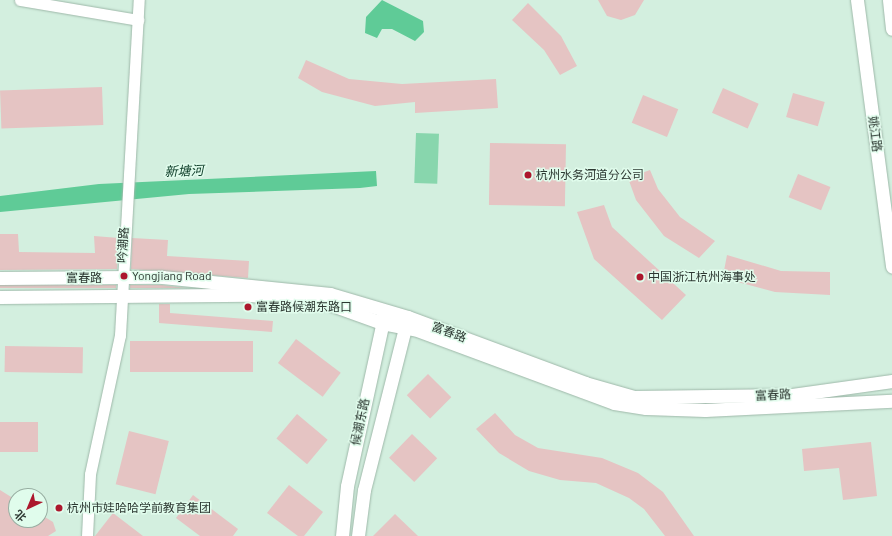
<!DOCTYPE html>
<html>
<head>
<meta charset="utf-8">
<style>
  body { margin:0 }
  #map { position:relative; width:892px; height:536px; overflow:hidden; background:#d3efdf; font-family:Barlow,"Noto Sans SC",sans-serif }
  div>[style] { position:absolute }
  .green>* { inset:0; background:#88d6ad; transform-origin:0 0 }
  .water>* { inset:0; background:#5fcb97 }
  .building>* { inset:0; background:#e5c4c3; transform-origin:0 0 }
  .roads { filter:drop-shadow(0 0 1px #9eb8a9) drop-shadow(0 0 1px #9eb8a9) }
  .minor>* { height:11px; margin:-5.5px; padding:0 5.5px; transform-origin:5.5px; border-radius:5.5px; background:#fff }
  .tertiary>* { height:13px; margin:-6.5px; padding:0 6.5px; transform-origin:6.5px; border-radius:6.5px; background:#fff }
  .dots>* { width:11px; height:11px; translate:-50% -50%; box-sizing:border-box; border:2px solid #e0fcec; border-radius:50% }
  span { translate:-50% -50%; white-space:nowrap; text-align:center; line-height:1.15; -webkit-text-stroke:3px #e0fcec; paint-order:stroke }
  .street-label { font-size:12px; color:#2d3832 }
  .poi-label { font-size:12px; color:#2d3832 }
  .left { translate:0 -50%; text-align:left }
  .water-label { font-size:13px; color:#0b3b26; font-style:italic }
  .north { position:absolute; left:8px; top:488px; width:40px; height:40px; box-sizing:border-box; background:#e0fcec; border:1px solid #98aea2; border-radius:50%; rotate:224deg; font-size:11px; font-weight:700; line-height:16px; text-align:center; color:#2d3832 }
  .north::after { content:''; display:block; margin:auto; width:14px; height:18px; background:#ac172d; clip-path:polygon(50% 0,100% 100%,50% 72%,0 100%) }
</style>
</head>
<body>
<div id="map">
  <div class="green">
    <div style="left:416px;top:133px;width:23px;height:50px;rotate:2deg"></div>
  </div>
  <div class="water">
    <div style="clip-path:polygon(382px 0,423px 21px,424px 32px,415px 41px,392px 29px,382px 29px,377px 38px,365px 33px,366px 17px)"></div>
    <div style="clip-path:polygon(376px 171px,377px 186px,360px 188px,189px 194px,0 212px,0 196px,99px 184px)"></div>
  </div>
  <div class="building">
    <div style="clip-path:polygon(598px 0,644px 0,635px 15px,621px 20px,607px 16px)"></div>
    <div style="clip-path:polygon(528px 3px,561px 36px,577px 66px,560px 75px,544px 50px,512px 20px)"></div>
    <div style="clip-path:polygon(306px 60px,349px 79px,402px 84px,496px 79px,498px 108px,415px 113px,415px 102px,375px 106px,322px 92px,298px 78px)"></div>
    <div style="left:102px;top:87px;width:38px;height:102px;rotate:88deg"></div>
    <div style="left:723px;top:88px;width:39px;height:27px;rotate:24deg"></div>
    <div style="left:793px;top:93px;width:33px;height:25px;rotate:16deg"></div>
    <div style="left:643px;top:95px;width:38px;height:30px;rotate:22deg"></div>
    <div style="left:490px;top:143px;width:76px;height:62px;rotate:1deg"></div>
    <div style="clip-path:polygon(650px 170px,658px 189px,680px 217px,715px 241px,699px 258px,664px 236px,636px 200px,628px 178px)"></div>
    <div style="left:798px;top:174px;width:35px;height:25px;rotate:22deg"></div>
    <div style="clip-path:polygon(604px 205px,612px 227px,686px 295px,662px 320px,594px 259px,577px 212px)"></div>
    <div style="clip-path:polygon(0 234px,18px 234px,19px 252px,95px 253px,94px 236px,119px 238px,117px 269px,0 270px)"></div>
    <div style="clip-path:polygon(132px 238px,168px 240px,167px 256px,249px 261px,248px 278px,131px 269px)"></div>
    <div style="clip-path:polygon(727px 255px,781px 271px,830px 272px,830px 295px,775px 292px,734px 281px,723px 276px)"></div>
    <div style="left:116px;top:285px;width:3px;height:116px;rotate:90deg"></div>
    <div style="clip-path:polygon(130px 285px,162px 285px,186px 288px,130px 288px)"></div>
    <div style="clip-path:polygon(159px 304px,170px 304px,170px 313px,273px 321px,272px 332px,159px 323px)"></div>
    <div style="left:296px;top:339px;width:56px;height:30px;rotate:37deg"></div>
    <div style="left:130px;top:341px;width:123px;height:31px"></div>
    <div style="left:5px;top:346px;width:78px;height:26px;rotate:1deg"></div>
    <div style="left:428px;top:374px;width:33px;height:30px;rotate:45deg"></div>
    <div style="clip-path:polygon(495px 413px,515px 435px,538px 448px,602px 458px,638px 473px,663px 492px,694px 536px,665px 536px,644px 509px,629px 498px,596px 483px,560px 480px,529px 471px,499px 453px,476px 429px)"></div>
    <div style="left:297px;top:414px;width:40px;height:32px;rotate:40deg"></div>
    <div style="left:0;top:422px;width:38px;height:30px"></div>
    <div style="left:129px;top:431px;width:41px;height:55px;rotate:14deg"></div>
    <div style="left:412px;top:434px;width:35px;height:33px;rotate:44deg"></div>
    <div style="clip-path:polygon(871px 442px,877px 496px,843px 500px,839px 468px,804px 471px,802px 449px)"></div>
    <div style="clip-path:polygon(289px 485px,323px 512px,304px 536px,298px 536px,267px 513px)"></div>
    <div style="clip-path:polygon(0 490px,16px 500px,16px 520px,40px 520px,40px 514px,53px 522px,56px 531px,48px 536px,0 536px)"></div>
    <div style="clip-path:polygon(193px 495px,238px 529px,233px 536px,200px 536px,176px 518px)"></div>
    <div style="clip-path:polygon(113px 513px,143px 536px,95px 536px)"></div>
    <div style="clip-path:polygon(395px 514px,418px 536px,373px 536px)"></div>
  </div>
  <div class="roads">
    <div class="minor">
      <div style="left:20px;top:0;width:120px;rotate:9.6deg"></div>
      <div style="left:87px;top:536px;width:62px;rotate:-87.2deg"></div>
      <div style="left:90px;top:474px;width:142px;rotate:-77.8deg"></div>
      <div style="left:120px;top:335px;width:336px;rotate:-86.8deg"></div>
    </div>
    <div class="tertiary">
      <div style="left:857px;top:0;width:269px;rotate:82.5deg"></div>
      <div style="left:889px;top:0;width:29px;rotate:84deg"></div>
      <div style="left:0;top:278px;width:162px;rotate:-0.4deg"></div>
      <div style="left:162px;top:277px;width:169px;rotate:5.8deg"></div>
      <div style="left:330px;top:294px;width:81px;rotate:16.4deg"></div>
      <div style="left:408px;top:317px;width:189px;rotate:20.4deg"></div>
      <div style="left:585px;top:383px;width:51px;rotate:15.9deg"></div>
      <div style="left:634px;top:397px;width:158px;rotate:-0.7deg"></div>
      <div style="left:792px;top:395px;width:101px;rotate:-8deg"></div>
      <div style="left:0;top:297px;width:251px;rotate:-0.5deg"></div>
      <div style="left:251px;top:295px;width:75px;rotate:6.1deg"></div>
      <div style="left:326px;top:303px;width:59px;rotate:19.7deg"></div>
      <div style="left:382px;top:323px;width:33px;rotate:11deg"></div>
      <div style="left:414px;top:329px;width:213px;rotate:20.3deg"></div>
      <div style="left:614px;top:403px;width:32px;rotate:9deg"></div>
      <div style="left:646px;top:408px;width:59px;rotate:1.9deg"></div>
      <div style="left:705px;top:410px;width:187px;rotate:-2.8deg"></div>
      <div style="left:342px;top:536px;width:50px;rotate:-84.3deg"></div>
      <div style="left:347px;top:486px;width:174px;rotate:-77.7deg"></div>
      <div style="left:358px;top:536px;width:46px;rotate:-82.6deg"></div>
      <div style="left:364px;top:490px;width:175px;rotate:-75.8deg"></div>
    </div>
  </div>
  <div class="dots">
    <div style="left:528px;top:175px;background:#ac172d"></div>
    <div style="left:124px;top:276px;background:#ac172d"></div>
    <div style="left:640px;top:277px;background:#ac172d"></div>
    <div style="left:248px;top:307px;background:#ac172d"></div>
    <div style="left:59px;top:508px;background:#ac172d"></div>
  </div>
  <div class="street-label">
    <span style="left:875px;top:134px;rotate:83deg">姚江路</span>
    <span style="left:123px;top:245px;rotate:-87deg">吟潮路</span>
    <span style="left:84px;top:278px">富春路</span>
    <span style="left:449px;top:332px;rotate:20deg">富春路</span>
    <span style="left:773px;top:395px;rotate:-3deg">富春路</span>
    <span style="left:360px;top:422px;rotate:-78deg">候潮东路</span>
  </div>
  <div class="poi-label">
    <span class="left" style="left:536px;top:175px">杭州水务河道分公司</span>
    <span class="left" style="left:132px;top:276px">Yongjiang Road</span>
    <span class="left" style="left:648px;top:277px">中国浙江杭州海事处</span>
    <span class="left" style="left:256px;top:307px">富春路候潮东路口</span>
    <span class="left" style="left:67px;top:508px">杭州市娃哈哈学前教育集团</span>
  </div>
  <div class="water-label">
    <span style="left:184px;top:171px;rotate:-2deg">新塘河</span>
  </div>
  <div class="north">北</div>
</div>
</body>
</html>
